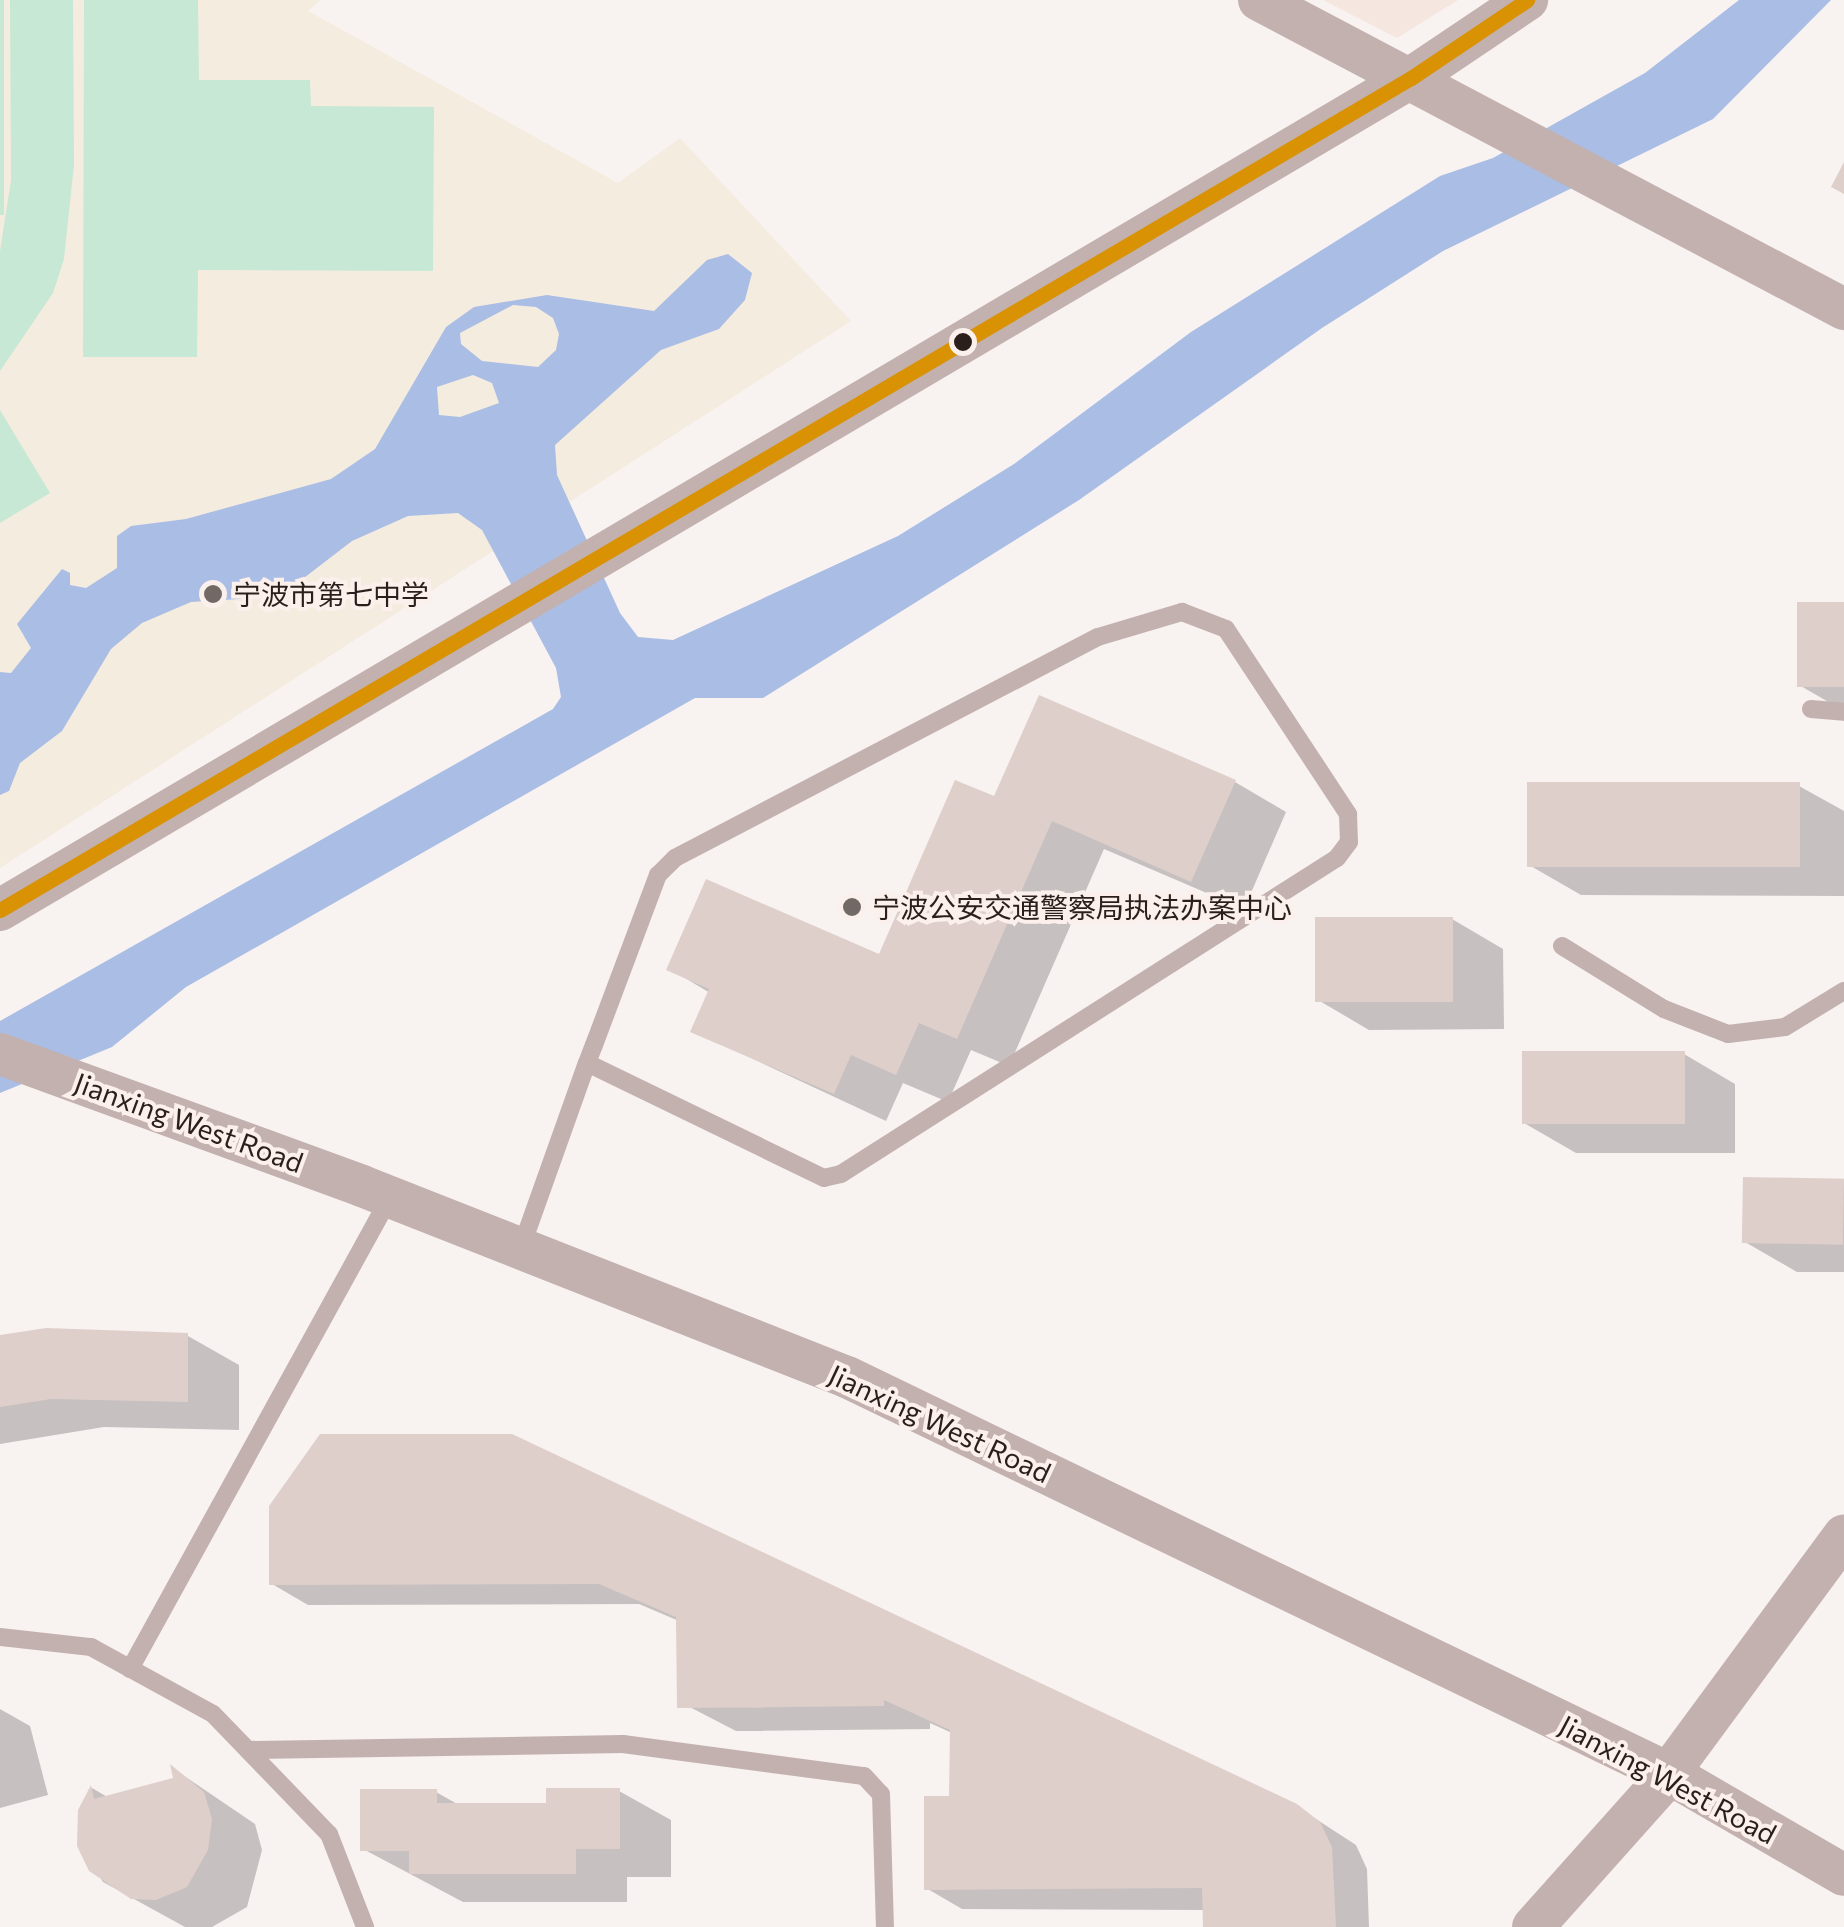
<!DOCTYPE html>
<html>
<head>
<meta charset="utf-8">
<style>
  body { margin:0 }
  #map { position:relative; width:1844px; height:1927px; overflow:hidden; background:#f8f2f0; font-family:Commissioner,"Noto Sans SC",sans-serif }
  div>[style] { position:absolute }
  .built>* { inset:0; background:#f6e6e0 }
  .education>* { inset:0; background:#f5ece0 }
  .green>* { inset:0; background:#c7e8d4; transform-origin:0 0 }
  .water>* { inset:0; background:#a9bde5 }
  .shadow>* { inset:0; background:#0003 }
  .building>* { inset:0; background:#dfcfca; transform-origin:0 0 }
  .service>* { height:18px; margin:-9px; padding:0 9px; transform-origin:9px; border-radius:9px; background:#c3b1af }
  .tertiary>* { height:42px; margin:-21px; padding:0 21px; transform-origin:21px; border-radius:21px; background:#c3b1af }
  .bus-1>* { height:15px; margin:-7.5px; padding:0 7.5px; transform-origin:7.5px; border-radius:7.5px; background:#d89204 }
  .dots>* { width:28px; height:28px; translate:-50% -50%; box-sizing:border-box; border:5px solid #fcf0ec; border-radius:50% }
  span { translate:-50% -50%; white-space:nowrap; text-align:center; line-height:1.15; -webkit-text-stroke:8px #fcf0ec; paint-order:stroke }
  .poi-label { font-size:28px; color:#2a1f1b }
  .left { translate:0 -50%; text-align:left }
  .street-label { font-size:28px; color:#2a1f1b }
</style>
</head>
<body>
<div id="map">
  <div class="built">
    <div style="clip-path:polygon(1323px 0,1458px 0,1397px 38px)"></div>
  </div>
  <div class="education">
    <div style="clip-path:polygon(0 0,320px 0,308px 11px,618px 183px,680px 138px,851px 321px,0 868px)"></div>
  </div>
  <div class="green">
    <div style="left:0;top:0;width:4px;height:215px"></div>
    <div style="clip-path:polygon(10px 0,73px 0,74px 165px,64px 259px,53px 293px,0 371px,0 251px,11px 180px)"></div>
    <div style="clip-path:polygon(84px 0,198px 0,199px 80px,310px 80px,311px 106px,434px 107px,433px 271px,198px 270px,197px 357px,83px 357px)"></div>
    <div style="clip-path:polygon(0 410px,50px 493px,0 523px)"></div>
  </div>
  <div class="water">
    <div style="clip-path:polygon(evenodd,1739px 0,1831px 0,1713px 119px,1443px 251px,1322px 328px,1079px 500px,763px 698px,695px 698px,186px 987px,112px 1047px,0 1093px,0 1021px,553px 709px,561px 697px,556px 668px,482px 530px,458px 513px,408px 516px,352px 541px,300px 581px,239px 599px,191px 602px,142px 623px,111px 649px,62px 731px,20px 763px,9px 791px,0 795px,0 672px,11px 673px,31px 648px,17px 624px,62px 569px,70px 573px,70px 585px,86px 588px,117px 568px,117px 536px,131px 526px,186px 519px,331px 479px,375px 449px,446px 327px,474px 307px,547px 295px,654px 311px,707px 260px,728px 254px,752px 273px,745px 300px,719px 329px,661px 350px,555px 445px,557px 475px,620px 613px,638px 637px,673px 640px,898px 536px,1014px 464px,1191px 332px,1440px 176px,1493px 158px,1645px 73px,1739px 0,513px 305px,536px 307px,553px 318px,559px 334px,556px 350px,538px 367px,482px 361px,461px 344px,460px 333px,513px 305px,1739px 0,473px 375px,492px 383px,499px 403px,460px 417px,439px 415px,437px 387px,473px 375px)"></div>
  </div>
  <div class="shadow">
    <div style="clip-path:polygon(1844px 605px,1844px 711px,1799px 685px)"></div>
    <div style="clip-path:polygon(1235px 782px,1286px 812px,1244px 909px,1104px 849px,1009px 1066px,971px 1050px,948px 1102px,903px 1083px,886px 1121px,693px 1031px,710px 993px,670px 969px,880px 957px,995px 800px)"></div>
    <div style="clip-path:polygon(1799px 786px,1844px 811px,1844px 896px,1581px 895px,1529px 865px)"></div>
    <div style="clip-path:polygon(1452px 919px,1503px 949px,1504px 1029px,1369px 1030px,1318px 1000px)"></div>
    <div style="clip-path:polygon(1684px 1054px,1735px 1084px,1735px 1153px,1576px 1153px,1524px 1123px)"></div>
    <div style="clip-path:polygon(1844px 1181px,1844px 1272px,1797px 1272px,1745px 1242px)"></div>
    <div style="clip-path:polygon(188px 1336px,239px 1365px,239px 1430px,104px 1427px,0 1444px,0 1338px)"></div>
    <div style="clip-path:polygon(322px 1436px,1296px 1806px,1356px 1845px,1367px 1869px,1369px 1927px,1205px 1927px,1205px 1910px,962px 1909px,926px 1888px,952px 1803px,952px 1733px,930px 1723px,930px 1729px,736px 1731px,680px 1702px,679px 1621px,639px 1604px,308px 1605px,272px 1584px)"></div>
    <div style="clip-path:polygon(0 1709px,30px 1726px,48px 1795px,0 1808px)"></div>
    <div style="clip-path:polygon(174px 1769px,255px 1824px,262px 1850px,247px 1907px,212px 1927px,185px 1927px,103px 1882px,79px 1845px,80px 1810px,92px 1788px,109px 1798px,176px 1779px)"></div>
    <div style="clip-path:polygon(619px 1791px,671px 1820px,671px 1877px,627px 1877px,627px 1902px,463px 1902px,363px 1849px,436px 1792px,459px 1805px,549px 1805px)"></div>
  </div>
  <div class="building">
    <div style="clip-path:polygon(1844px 162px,1844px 194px,1831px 187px)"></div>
    <div style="left:1797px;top:602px;width:47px;height:85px"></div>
    <div style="clip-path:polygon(1039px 695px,1236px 780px,1191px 882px,1052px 821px,957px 1039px,919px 1023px,896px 1075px,851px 1055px,834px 1094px,690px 1032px,709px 989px,666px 970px,706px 879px,879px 954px,955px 780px,994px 796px)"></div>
    <div style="left:1527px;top:782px;width:273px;height:85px"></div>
    <div style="left:1315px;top:917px;width:138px;height:85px"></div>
    <div style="left:1522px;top:1051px;width:163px;height:73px"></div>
    <div style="left:1743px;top:1177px;width:101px;height:66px;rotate:1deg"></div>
    <div style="clip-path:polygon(46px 1328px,188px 1333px,188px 1402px,51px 1399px,0 1407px,0 1335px)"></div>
    <div style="clip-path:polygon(320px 1434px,512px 1434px,1297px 1804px,1320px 1822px,1332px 1847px,1336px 1927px,1203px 1927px,1202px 1888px,924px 1890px,924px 1796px,949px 1796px,950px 1730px,884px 1700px,884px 1706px,677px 1708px,676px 1617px,599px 1584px,269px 1585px,269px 1506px)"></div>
    <div style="clip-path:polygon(170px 1764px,204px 1792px,212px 1819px,208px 1850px,187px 1887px,156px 1900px,131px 1899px,89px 1871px,77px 1846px,78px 1810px,91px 1785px,94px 1799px,173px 1778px)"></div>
    <div style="clip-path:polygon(546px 1788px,620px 1788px,620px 1849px,576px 1849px,576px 1874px,409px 1874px,409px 1851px,360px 1851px,360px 1789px,437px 1789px,437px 1803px,546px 1803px)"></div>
  </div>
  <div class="service">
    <div style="left:1811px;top:709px;width:33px;rotate:5deg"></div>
    <div style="left:1562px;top:946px;width:120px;rotate:31.7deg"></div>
    <div style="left:1664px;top:1009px;width:69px;rotate:21.3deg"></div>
    <div style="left:1728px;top:1034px;width:57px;rotate:-7deg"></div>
    <div style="left:1785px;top:1027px;width:69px;rotate:-31.4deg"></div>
    <div style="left:521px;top:1248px;width:196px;rotate:-70.4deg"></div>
    <div style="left:587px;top:1063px;width:19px;rotate:-69deg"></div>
    <div style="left:594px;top:1045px;width:182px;rotate:-69.4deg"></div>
    <div style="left:658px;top:875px;width:24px;rotate:-45deg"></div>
    <div style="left:675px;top:858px;width:477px;rotate:-27.6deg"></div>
    <div style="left:1098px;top:637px;width:88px;rotate:-16.6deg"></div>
    <div style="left:1182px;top:612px;width:47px;rotate:21.1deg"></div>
    <div style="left:1226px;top:629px;width:222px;rotate:56.6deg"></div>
    <div style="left:1348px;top:814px;width:28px;rotate:88deg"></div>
    <div style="left:1349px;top:842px;width:20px;rotate:127deg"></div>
    <div style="left:1337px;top:858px;width:588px;rotate:147.5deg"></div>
    <div style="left:841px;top:1174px;width:17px;rotate:167deg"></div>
    <div style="left:824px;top:1178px;width:263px;rotate:-154.1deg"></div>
    <div style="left:0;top:1637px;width:92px;rotate:6.3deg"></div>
    <div style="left:91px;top:1647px;width:139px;rotate:28.8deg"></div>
    <div style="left:213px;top:1714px;width:167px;rotate:46deg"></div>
    <div style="left:329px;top:1834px;width:100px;rotate:68.8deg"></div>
    <div style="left:130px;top:1669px;width:539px;rotate:-61.15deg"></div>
    <div style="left:248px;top:1750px;width:375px;rotate:-0.9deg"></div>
    <div style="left:623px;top:1744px;width:243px;rotate:7.6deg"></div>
    <div style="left:864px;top:1776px;width:25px;rotate:47deg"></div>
    <div style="left:881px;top:1794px;width:133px;rotate:88.3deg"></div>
  </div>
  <div class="tertiary">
    <div style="left:1259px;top:0;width:662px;rotate:27.84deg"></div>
    <div style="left:0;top:910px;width:1638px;rotate:-30.53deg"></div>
    <div style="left:1411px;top:78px;width:140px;rotate:-33.9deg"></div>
    <div style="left:0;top:1054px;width:385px;rotate:20deg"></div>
    <div style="left:362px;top:1186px;width:521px;rotate:21.5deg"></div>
    <div style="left:847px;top:1377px;width:912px;rotate:25.75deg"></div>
    <div style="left:1668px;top:1773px;width:203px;rotate:30.1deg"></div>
    <div style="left:1533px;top:1927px;width:191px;rotate:-48.2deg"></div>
    <div style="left:1660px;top:1785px;width:310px;rotate:-53.6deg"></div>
  </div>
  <div class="bus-1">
    <div style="left:0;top:910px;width:1638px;rotate:-30.53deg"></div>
    <div style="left:1411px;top:78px;width:140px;rotate:-33.9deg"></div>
  </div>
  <div class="dots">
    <div style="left:963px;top:342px;background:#2a1f1b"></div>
    <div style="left:213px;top:594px;background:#726966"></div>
    <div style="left:852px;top:907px;background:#726966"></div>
  </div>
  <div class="poi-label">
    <span class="left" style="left:233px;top:594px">宁波市第七中学</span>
    <span class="left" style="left:872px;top:907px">宁波公安交通警察局执法办案中心</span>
  </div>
  <div class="street-label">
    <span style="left:189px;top:1122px;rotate:20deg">Jianxing West Road</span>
    <span style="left:940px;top:1423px;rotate:25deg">Jianxing West Road</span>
    <span style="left:1668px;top:1779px;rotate:28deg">Jianxing West Road</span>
  </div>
</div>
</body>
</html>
